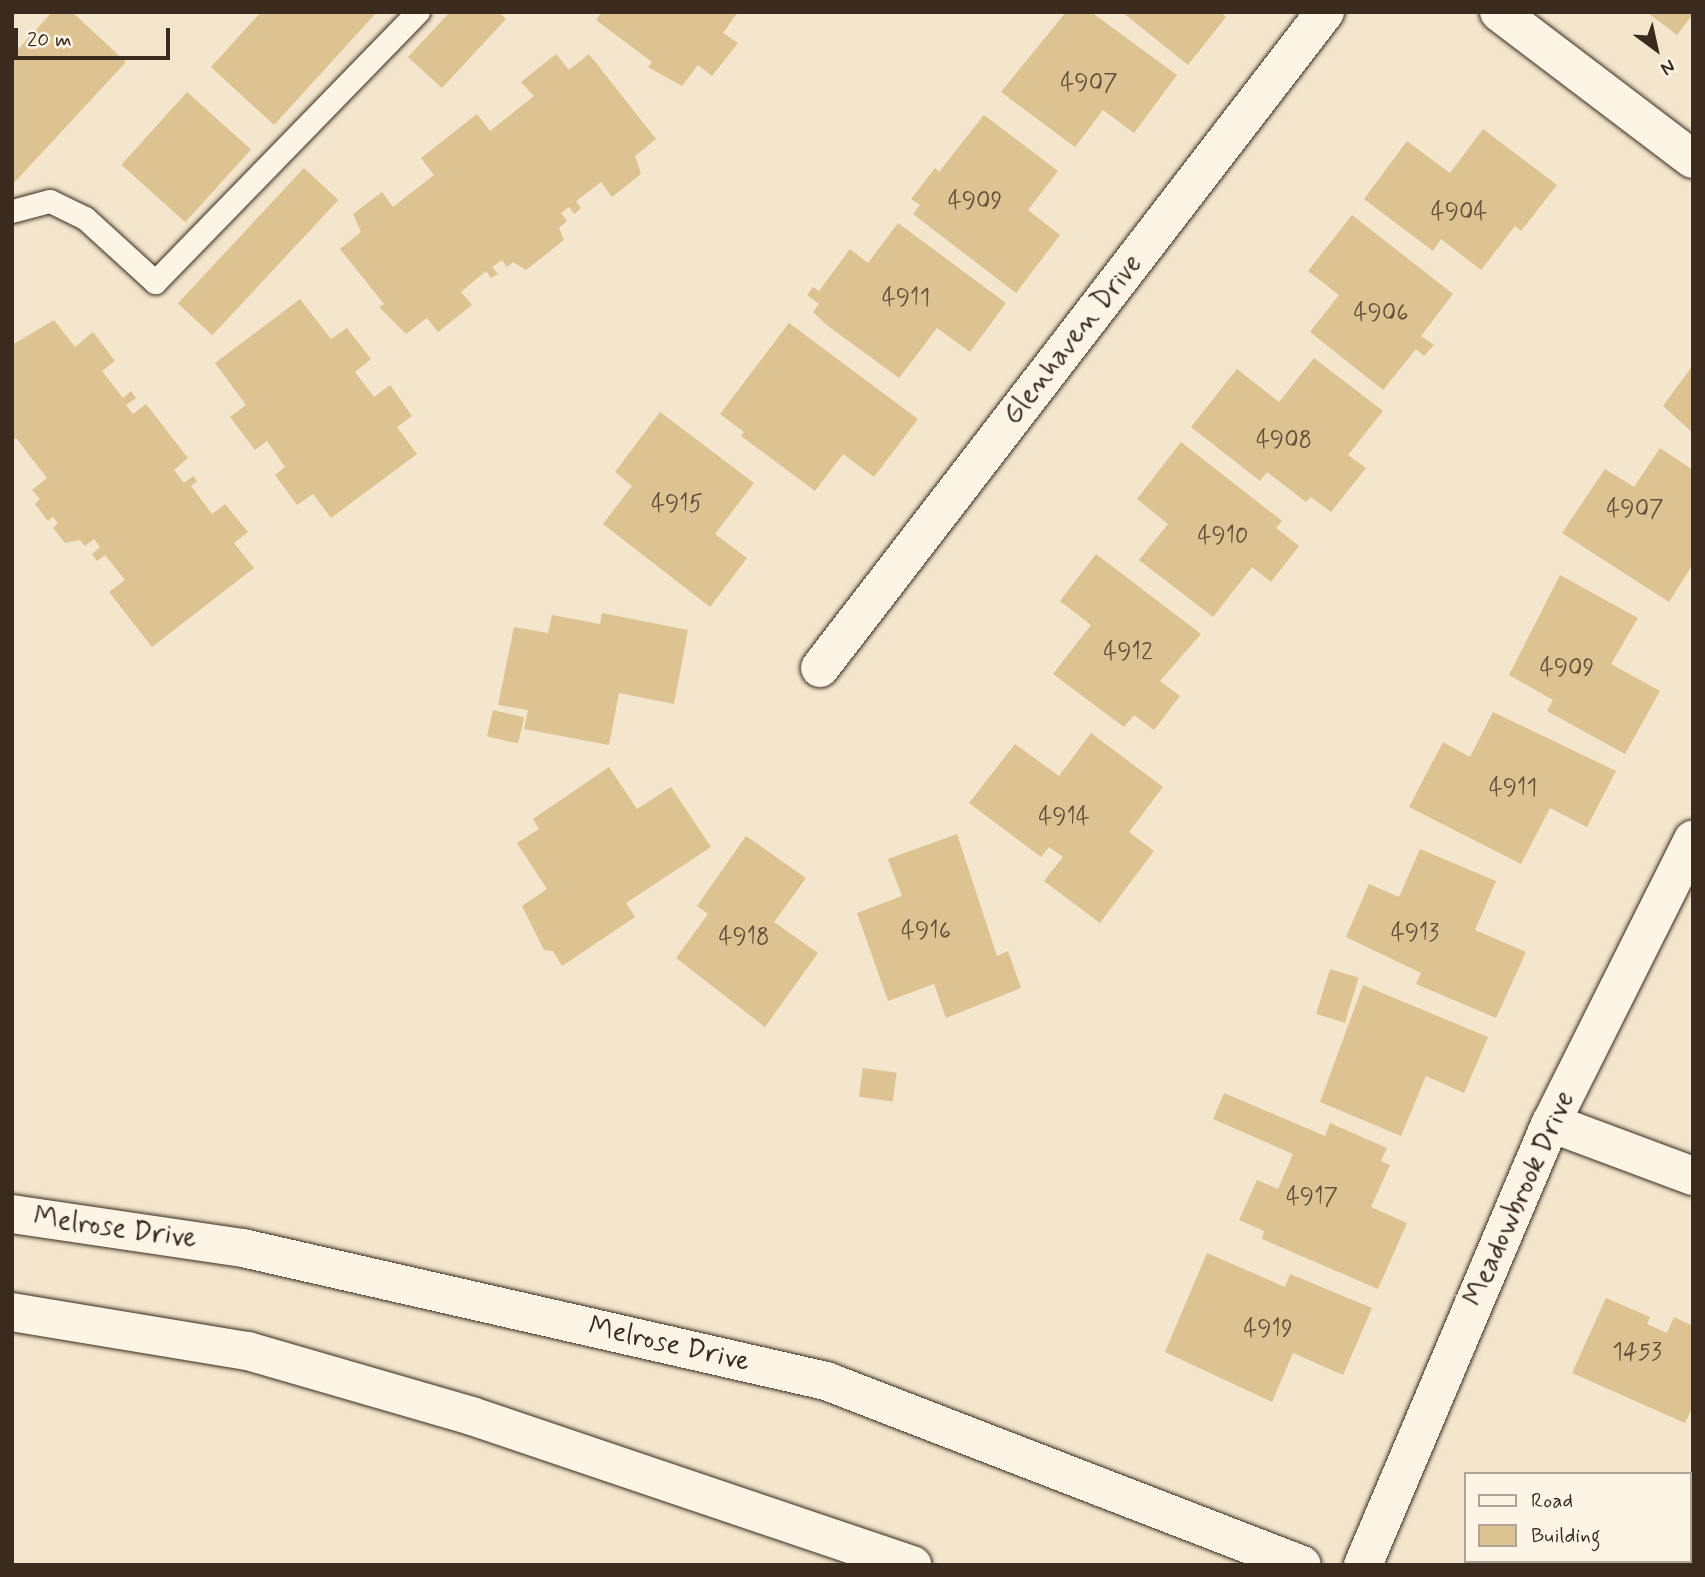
<!DOCTYPE html>
<html>
<head>
<meta charset="utf-8">
<style>
  body { margin:0 }
  #map { position:relative; width:1705px; height:1577px; overflow:hidden; background:#f3e6cc; font-family:Mynerve,sans-serif }
  div>[style] { position:absolute }
  .building>* { inset:0; background:#ddc292; transform-origin:0 0 }
  .roads { filter:drop-shadow(0 0 2px #3b2a1e) drop-shadow(0 0 2px #3b2a1e) }
  .service>* { height:23px; margin:-11.5px; padding:0 11.5px; transform-origin:11.5px; border-radius:11.5px; background:#fcf5e5 }
  .minor>* { height:38px; margin:-19px; padding:0 19px; transform-origin:19px; border-radius:19px; background:#fcf5e5 }
  .secondary>* { height:38px; margin:-19px; padding:0 19px; transform-origin:19px; border-radius:19px; background:#fcf5e5 }
  span { translate:-50% -50%; white-space:nowrap; text-align:center; line-height:1.15; -webkit-text-stroke:7px #fcf5e5; paint-order:stroke }
  .number-label { font-size:24px; color:#64503b }
  .number-label span { -webkit-text-stroke-width:0 }
  .street-label { font-size:28px; color:#3b2a1e }
  .frame { position:absolute; inset:0; border:14px solid #3b2a1e; pointer-events:none }
  .legend { position:absolute; left:1464px; top:1472px; width:228px; height:91px; box-sizing:border-box; background:#fcf5e5; border:2px solid #afa495; margin:0; padding:9px 12px; list-style:none; font-size:21px; color:#3b2a1e }
  .legend li { display:flex; align-items:center; gap:14px; height:35px }
  .legend b { width:35px; border:2px solid #afa495 }
  .north { position:absolute; left:1621px; top:14px; width:70px; height:70px; -webkit-text-stroke:5px #fcf5e5; paint-order:stroke; rotate:147deg; font-size:19px; font-weight:700; line-height:28px; text-align:center; color:#3b2a1e }
  .north::after { content:''; display:block; margin:auto; width:24px; height:32px; background:#3b2a1e; clip-path:polygon(50% 0,100% 100%,50% 72%,0 100%) }
  .scale { position:absolute; left:14px; top:28px; width:156px; height:32px; box-sizing:border-box; border:4px solid #3b2a1e; border-top:0; padding-left:9px; font-size:21px; line-height:24px; white-space:nowrap; color:#3b2a1e; -webkit-text-stroke:5px #fcf5e5; paint-order:stroke }
</style>
</head>
<body>
<div id="map">
  <div class="building">
    <div style="clip-path:polygon(52px 12px,72px 12px,126px 62px,12px 185px,12px 56px)"></div>
    <div style="clip-path:polygon(261px 12px,377px 12px,274px 125px,211px 67px)"></div>
    <div style="clip-path:polygon(450px 12px,499px 12px,506px 19px,442px 88px,408px 57px)"></div>
    <div style="clip-path:polygon(602px 12px,738px 12px,723px 33px,738px 43px,712px 76px,698px 65px,682px 86px,648px 67px,652px 62px,596px 20px)"></div>
    <div style="clip-path:polygon(1066px 12px,1091px 12px,1177px 75px,1134px 133px,1103px 110px,1075px 147px,1001px 92px)"></div>
    <div style="clip-path:polygon(1122px 12px,1221px 12px,1226px 17px,1188px 65px)"></div>
    <div style="clip-path:polygon(1647px 12px,1693px 12px,1693px 14px,1677px 35px)"></div>
    <div style="clip-path:polygon(556px 54px,569px 70px,589px 54px,656px 139px,635px 156px,641px 174px,612px 197px,601px 182px,576px 201px,581px 208px,574px 214px,569px 207px,561px 213px,567px 221px,559px 228px,564px 240px,526px 270px,513px 262px,507px 267px,502px 260px,492px 267px,498px 274px,491px 278px,486px 271px,461px 292px,472px 305px,438px 332px,427px 318px,406px 334px,379px 307px,384px 304px,340px 249px,361px 232px,353px 214px,382px 192px,393px 207px,434px 175px,421px 158px,477px 114px,490px 131px,534px 96px,521px 82px)"></div>
    <div style="left:187px;top:92px;width:86px;height:98px;rotate:42deg"></div>
    <div style="clip-path:polygon(984px 115px,1058px 171px,1028px 210px,1060px 235px,1016px 293px,913px 214px,920px 205px,911px 199px,935px 168px,939px 172px)"></div>
    <div style="clip-path:polygon(1483px 129px,1557px 185px,1521px 231px,1515px 226px,1481px 270px,1441px 239px,1433px 251px,1364px 199px,1407px 141px,1450px 173px)"></div>
    <div style="left:304px;top:168px;width:47px;height:185px;rotate:43deg"></div>
    <div style="clip-path:polygon(1352px 215px,1453px 294px,1421px 336px,1434px 345px,1424px 356px,1416px 349px,1383px 390px,1310px 332px,1339px 295px,1308px 271px)"></div>
    <div style="clip-path:polygon(898px 223px,1006px 303px,970px 352px,937px 328px,899px 378px,828px 326px,813px 312px,819px 304px,807px 295px,813px 287px,819px 291px,850px 249px,868px 263px)"></div>
    <div style="clip-path:polygon(300px 299px,331px 339px,347px 328px,371px 359px,355px 372px,374px 397px,390px 385px,412px 416px,397px 427px,417px 454px,331px 518px,313px 494px,297px 505px,275px 475px,285px 467px,267px 441px,255px 450px,230px 417px,246px 405px,215px 363px)"></div>
    <div style="clip-path:polygon(54px 320px,75px 347px,93px 332px,115px 361px,102px 371px,123px 398px,131px 391px,136px 398px,126px 405px,133px 414px,146px 404px,188px 458px,174px 470px,184px 483px,193px 476px,197px 481px,191px 486px,212px 514px,225px 504px,248px 532px,234px 543px,254px 568px,152px 647px,109px 592px,125px 580px,105px 555px,97px 561px,92px 554px,100px 547px,94px 539px,85px 546px,80px 540px,65px 543px,53px 528px,58px 523px,53px 517px,48px 521px,35px 504px,40px 499px,32px 490px,47px 478px,16px 438px,12px 441px,12px 345px)"></div>
    <div style="clip-path:polygon(789px 323px,918px 419px,874px 477px,843px 454px,815px 491px,741px 436px,744px 432px,720px 414px)"></div>
    <div style="clip-path:polygon(1314px 358px,1383px 411px,1348px 455px,1366px 468px,1331px 512px,1311px 497px,1306px 502px,1267px 472px,1260px 481px,1191px 427px,1237px 369px,1279px 402px)"></div>
    <div style="clip-path:polygon(1693px 365px,1693px 433px,1663px 406px)"></div>
    <div style="clip-path:polygon(660px 412px,754px 483px,715px 534px,747px 558px,710px 607px,603px 524px,632px 486px,615px 472px)"></div>
    <div style="clip-path:polygon(1181px 442px,1282px 521px,1276px 528px,1299px 546px,1271px 582px,1252px 567px,1213px 617px,1139px 560px,1168px 524px,1137px 499px)"></div>
    <div style="clip-path:polygon(1660px 448px,1693px 470px,1693px 564px,1669px 602px,1562px 533px,1605px 469px,1634px 487px)"></div>
    <div style="clip-path:polygon(1096px 554px,1201px 634px,1160px 681px,1180px 696px,1154px 730px,1134px 715px,1124px 727px,1053px 674px,1091px 625px,1060px 601px)"></div>
    <div style="clip-path:polygon(1560px 575px,1638px 618px,1611px 664px,1660px 691px,1625px 754px,1547px 711px,1553px 700px,1509px 675px)"></div>
    <div style="clip-path:polygon(602px 613px,688px 630px,674px 704px,619px 693px,609px 745px,524px 729px,528px 710px,498px 705px,514px 627px,548px 633px,552px 615px,600px 624px)"></div>
    <div style="left:493px;top:710px;width:32px;height:27px;rotate:13deg"></div>
    <div style="clip-path:polygon(1493px 712px,1616px 771px,1587px 827px,1550px 808px,1521px 864px,1409px 807px,1443px 742px,1470px 757px)"></div>
    <div style="clip-path:polygon(1091px 733px,1163px 787px,1129px 832px,1154px 851px,1100px 923px,1044px 881px,1063px 857px,1049px 847px,1041px 857px,969px 803px,1015px 744px,1059px 776px)"></div>
    <div style="clip-path:polygon(609px 767px,637px 809px,671px 787px,711px 847px,626px 903px,635px 917px,562px 966px,553px 951px,544px 950px,522px 906px,547px 889px,517px 843px,539px 829px,533px 819px)"></div>
    <div style="clip-path:polygon(957px 834px,997px 956px,1008px 951px,1021px 988px,946px 1018px,934px 984px,888px 1001px,857px 913px,902px 896px,888px 859px)"></div>
    <div style="clip-path:polygon(746px 836px,806px 878px,774px 922px,818px 953px,765px 1027px,676px 958px,708px 914px,697px 906px)"></div>
    <div style="clip-path:polygon(1420px 849px,1496px 881px,1475px 930px,1526px 952px,1496px 1018px,1416px 984px,1421px 973px,1346px 937px,1369px 884px,1399px 897px)"></div>
    <div style="left:1330px;top:969px;width:30px;height:47px;rotate:17deg"></div>
    <div style="clip-path:polygon(1363px 985px,1488px 1037px,1464px 1093px,1426px 1076px,1401px 1136px,1320px 1102px)"></div>
    <div style="left:863px;top:1068px;width:34px;height:29px;rotate:8deg"></div>
    <div style="clip-path:polygon(1224px 1093px,1325px 1136px,1330px 1123px,1387px 1148px,1381px 1161px,1390px 1165px,1371px 1207px,1407px 1223px,1378px 1289px,1262px 1239px,1264px 1231px,1239px 1220px,1257px 1180px,1278px 1189px,1293px 1154px,1213px 1119px)"></div>
    <div style="clip-path:polygon(1207px 1253px,1285px 1287px,1290px 1274px,1372px 1308px,1343px 1375px,1293px 1353px,1272px 1402px,1165px 1352px)"></div>
    <div style="clip-path:polygon(1606px 1298px,1650px 1317px,1647px 1324px,1667px 1333px,1674px 1317px,1693px 1326px,1693px 1406px,1685px 1423px,1572px 1373px)"></div>
  </div>
  <div class="roads">
    <div class="service">
      <div style="left:12px;top:211px;width:39px;rotate:-15deg"></div>
      <div style="left:50px;top:201px;width:39px;rotate:26deg"></div>
      <div style="left:85px;top:218px;width:95px;rotate:42.4deg"></div>
      <div style="left:155px;top:282px;width:377px;rotate:-45.8deg"></div>
    </div>
    <div class="minor">
      <div style="left:1499px;top:12px;width:243px;rotate:37.2deg"></div>
      <div style="left:820px;top:668px;width:828px;rotate:-52.41deg"></div>
      <div style="left:1551px;top:1123px;width:152px;rotate:20.5deg"></div>
      <div style="left:1363px;top:1565px;width:480px;rotate:-67deg"></div>
      <div style="left:1551px;top:1123px;width:317px;rotate:-63.4deg"></div>
    </div>
    <div class="secondary">
      <div style="left:12px;top:1214px;width:233px;rotate:8.4deg"></div>
      <div style="left:243px;top:1248px;width:598px;rotate:12.85deg"></div>
      <div style="left:826px;top:1381px;width:510px;rotate:21.13deg"></div>
      <div style="left:12px;top:1312px;width:239px;rotate:9.4deg"></div>
      <div style="left:248px;top:1351px;width:233px;rotate:16.2deg"></div>
      <div style="left:472px;top:1416px;width:465px;rotate:18.7deg"></div>
    </div>
  </div>
  <div class="number-label">
    <span style="left:1089px;top:84px">4907</span>
    <span style="left:975px;top:202px">4909</span>
    <span style="left:1459px;top:213px">4904</span>
    <span style="left:906px;top:299px">4911</span>
    <span style="left:1381px;top:314px">4906</span>
    <span style="left:1284px;top:441px">4908</span>
    <span style="left:677px;top:505px">4915</span>
    <span style="left:1635px;top:510px">4907</span>
    <span style="left:1223px;top:537px">4910</span>
    <span style="left:1128px;top:653px">4912</span>
    <span style="left:1567px;top:669px">4909</span>
    <span style="left:1513px;top:789px">4911</span>
    <span style="left:1064px;top:818px">4914</span>
    <span style="left:926px;top:932px">4916</span>
    <span style="left:1415px;top:934px">4913</span>
    <span style="left:744px;top:938px">4918</span>
    <span style="left:1312px;top:1198px">4917</span>
    <span style="left:1268px;top:1330px">4919</span>
    <span style="left:1637px;top:1353px">1453</span>
  </div>
  <div class="street-label">
    <span style="left:1073px;top:340px;rotate:-52deg">Glenhaven Drive</span>
    <span style="left:1520px;top:1199px;rotate:-66deg">Meadowbrook Drive</span>
    <span style="left:115px;top:1229px;rotate:8deg">Melrose Drive</span>
    <span style="left:669px;top:1345px;rotate:13deg">Melrose Drive</span>
  </div>
  <div class="frame"></div>
  <ul class="legend">
  <li><b style="height:9px;background:#fcf5e5"></b>Road</li>
  <li><b style="height:19px;background:#ddc292"></b>Building</li>
  </ul>
  <div class="north">N</div>
  <div class="scale">20 m</div>
</div>
</body>
</html>
